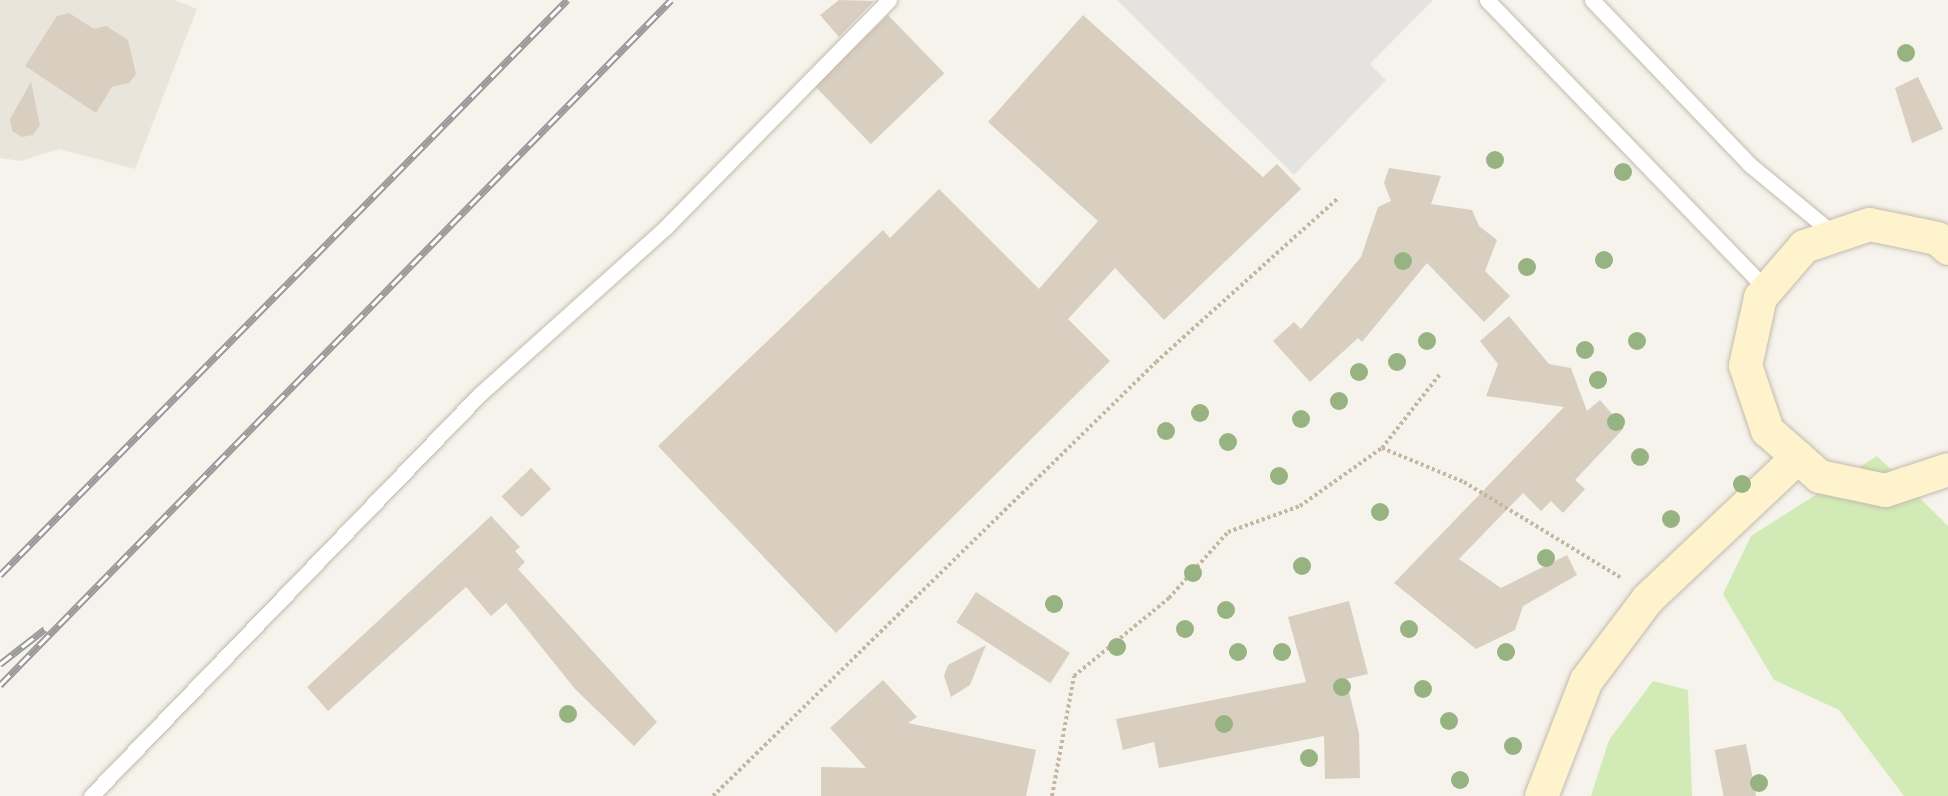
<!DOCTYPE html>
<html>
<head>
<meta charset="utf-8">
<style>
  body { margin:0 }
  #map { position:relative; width:1948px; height:796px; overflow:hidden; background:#f6f3ec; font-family:Montserrat,sans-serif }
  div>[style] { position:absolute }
  .residential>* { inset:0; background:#eae5da }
  .green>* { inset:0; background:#d2eab5 }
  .parking>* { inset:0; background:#e5e3e0 }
  .building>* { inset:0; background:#d8cfc1; transform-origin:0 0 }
  .path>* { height:4px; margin-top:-2px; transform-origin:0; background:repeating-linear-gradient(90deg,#c4b79f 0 3px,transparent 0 6px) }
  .roads { filter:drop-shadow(0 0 2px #c2bbae) drop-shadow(0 0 2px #c2bbae) }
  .lane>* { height:15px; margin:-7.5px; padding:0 7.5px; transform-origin:7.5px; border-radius:7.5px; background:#fff }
  .secondary>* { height:33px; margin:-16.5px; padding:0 16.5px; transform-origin:16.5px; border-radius:16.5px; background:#fff3cd }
  .rail>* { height:7px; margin-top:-3.5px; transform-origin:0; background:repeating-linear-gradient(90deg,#fff 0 14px,#9a9a9a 0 28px); box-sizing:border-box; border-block:2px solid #9a9a9a }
  .trees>* { width:18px; height:18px; margin:-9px; border-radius:50%; background:#97b381 }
  span { translate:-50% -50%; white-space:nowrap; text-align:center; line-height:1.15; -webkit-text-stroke:5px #fff; paint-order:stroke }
</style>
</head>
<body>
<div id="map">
  <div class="residential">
    <div style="clip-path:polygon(0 0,175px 0,197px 9px,135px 169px,59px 149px,21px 161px,0 158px)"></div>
  </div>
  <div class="green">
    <div style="clip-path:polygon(1877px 456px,1948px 526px,1948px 796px,1904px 796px,1839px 710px,1774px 680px,1723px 594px,1751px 536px)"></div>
    <div style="clip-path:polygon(1653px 681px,1688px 690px,1692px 796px,1591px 796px,1609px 740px)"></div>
  </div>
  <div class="parking">
    <div style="clip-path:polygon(1117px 0,1433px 0,1370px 64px,1386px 80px,1294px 175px)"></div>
  </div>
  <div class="building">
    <div style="clip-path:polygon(839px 0,874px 1px,839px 37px,820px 15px)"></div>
    <div style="clip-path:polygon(69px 13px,94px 29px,106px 26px,128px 40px,136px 74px,129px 83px,112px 87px,96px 113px,25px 66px,57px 16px)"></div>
    <div style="left:888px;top:15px;width:81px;height:102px;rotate:46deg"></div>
    <div style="clip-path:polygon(1083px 15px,1263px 177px,1277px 164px,1301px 189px,1164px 320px,1115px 268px,1068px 319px,1110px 361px,836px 633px,658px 446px,883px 230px,890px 238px,939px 189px,1039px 289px,1098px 221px,988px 122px)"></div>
    <div style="clip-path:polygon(1918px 77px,1943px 129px,1912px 143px,1895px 88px)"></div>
    <div style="clip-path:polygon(31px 82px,40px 125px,33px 135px,22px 137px,12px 131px,10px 119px)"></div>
    <div style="clip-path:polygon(1389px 168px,1441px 176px,1431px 204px,1472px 210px,1479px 226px,1497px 240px,1485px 271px,1510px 296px,1484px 322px,1427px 263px,1362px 342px,1358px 338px,1310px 382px,1273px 341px,1294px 322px,1301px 329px,1361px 257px,1378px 207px,1391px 201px,1384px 183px)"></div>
    <div style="clip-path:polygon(1509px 316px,1549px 364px,1571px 368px,1587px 411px,1600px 400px,1624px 428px,1575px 480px,1585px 489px,1563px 513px,1551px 501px,1541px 511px,1523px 493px,1459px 559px,1501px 588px,1567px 555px,1577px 575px,1523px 606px,1515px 630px,1476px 649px,1394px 583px,1564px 407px,1486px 396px,1498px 364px,1480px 341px)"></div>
    <div style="left:531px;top:468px;width:29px;height:41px;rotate:46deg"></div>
    <div style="clip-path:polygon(491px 516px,520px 547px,515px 551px,525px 562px,518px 569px,657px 722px,634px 746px,575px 689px,506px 603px,491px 616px,466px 587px,328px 711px,307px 687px)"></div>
    <div style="left:976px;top:592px;width:112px;height:36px;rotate:33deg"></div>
    <div style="clip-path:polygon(1349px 601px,1368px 674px,1346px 679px,1359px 733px,1360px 778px,1325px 779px,1324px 736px,1159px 768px,1154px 742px,1123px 750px,1116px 719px,1306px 682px,1288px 617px)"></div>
    <div style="clip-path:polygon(986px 645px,970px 685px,951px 697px,944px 676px,948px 665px)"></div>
    <div style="clip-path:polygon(883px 680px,917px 717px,908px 723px,1036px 750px,1026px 796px,821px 796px,821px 767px,866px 768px,830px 728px)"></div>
    <div style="left:1746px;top:744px;width:53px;height:32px;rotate:79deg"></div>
  </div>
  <div class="path">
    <div style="left:1382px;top:448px;width:94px;rotate:-51.9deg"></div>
    <div style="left:713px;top:796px;width:620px;rotate:-44.41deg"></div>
    <div style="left:1156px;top:362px;width:246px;rotate:-42deg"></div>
    <div style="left:1052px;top:796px;width:122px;rotate:-79.6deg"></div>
    <div style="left:1074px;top:676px;width:123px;rotate:-39.4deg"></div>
    <div style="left:1169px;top:598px;width:89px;rotate:-48.2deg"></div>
    <div style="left:1228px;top:532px;width:77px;rotate:-19.9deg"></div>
    <div style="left:1300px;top:506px;width:100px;rotate:-35.3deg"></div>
    <div style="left:1382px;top:448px;width:89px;rotate:22.5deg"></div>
    <div style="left:1464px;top:482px;width:184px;rotate:31.4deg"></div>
  </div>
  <div class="roads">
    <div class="lane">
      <div style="left:1487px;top:0;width:403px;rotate:46deg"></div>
      <div style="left:1592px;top:0;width:227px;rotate:46.2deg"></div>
      <div style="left:1749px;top:164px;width:113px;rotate:39.6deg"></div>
      <div style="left:91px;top:796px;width:559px;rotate:-45.94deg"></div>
      <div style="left:480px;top:394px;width:250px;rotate:-41.9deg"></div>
      <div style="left:666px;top:227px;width:318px;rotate:-45.5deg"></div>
    </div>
    <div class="secondary">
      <div style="left:1948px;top:248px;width:15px;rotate:-138deg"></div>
      <div style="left:1937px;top:238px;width:69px;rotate:-168.4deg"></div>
      <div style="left:1869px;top:224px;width:69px;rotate:161.3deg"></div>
      <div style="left:1804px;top:246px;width:67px;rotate:130.8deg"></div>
      <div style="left:1760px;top:297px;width:70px;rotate:102.4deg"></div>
      <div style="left:1745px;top:365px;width:69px;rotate:71.3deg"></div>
      <div style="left:1767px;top:430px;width:69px;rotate:41.5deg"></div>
      <div style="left:1819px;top:476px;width:67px;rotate:12deg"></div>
      <div style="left:1885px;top:490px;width:66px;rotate:-18.4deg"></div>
      <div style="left:1541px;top:796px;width:124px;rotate:-68.8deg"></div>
      <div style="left:1586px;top:680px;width:101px;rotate:-53deg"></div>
      <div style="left:1647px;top:599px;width:207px;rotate:-43.4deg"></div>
    </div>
  </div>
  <div class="rail">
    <div style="left:0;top:575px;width:808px;rotate:-45.4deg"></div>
    <div style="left:0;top:664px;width:57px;rotate:-37.9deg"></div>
    <div style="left:0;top:685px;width:959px;rotate:-45.59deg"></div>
  </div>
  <div class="trees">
    <div style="left:1906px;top:53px"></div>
    <div style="left:1495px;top:160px"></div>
    <div style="left:1623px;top:172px"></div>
    <div style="left:1604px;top:260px"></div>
    <div style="left:1403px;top:261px"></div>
    <div style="left:1527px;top:267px"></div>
    <div style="left:1427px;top:341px"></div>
    <div style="left:1637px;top:341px"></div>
    <div style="left:1585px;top:350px"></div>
    <div style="left:1397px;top:362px"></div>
    <div style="left:1359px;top:372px"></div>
    <div style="left:1598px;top:380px"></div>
    <div style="left:1339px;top:401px"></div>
    <div style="left:1200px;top:413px"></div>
    <div style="left:1301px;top:419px"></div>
    <div style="left:1616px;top:422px"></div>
    <div style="left:1166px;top:431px"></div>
    <div style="left:1228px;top:442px"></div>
    <div style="left:1640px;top:457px"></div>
    <div style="left:1279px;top:476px"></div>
    <div style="left:1742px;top:484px"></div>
    <div style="left:1380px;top:512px"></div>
    <div style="left:1671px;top:519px"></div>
    <div style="left:1546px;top:558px"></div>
    <div style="left:1302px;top:566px"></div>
    <div style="left:1193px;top:573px"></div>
    <div style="left:1054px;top:604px"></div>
    <div style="left:1226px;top:610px"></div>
    <div style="left:1185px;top:629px"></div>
    <div style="left:1409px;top:629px"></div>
    <div style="left:1117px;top:647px"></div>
    <div style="left:1238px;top:652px"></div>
    <div style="left:1282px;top:652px"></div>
    <div style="left:1506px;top:652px"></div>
    <div style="left:1342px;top:687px"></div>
    <div style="left:1423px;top:689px"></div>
    <div style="left:568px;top:714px"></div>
    <div style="left:1449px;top:721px"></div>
    <div style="left:1224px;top:724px"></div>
    <div style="left:1513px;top:746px"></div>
    <div style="left:1309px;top:758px"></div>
    <div style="left:1460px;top:780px"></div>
    <div style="left:1759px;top:783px"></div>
  </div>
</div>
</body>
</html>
